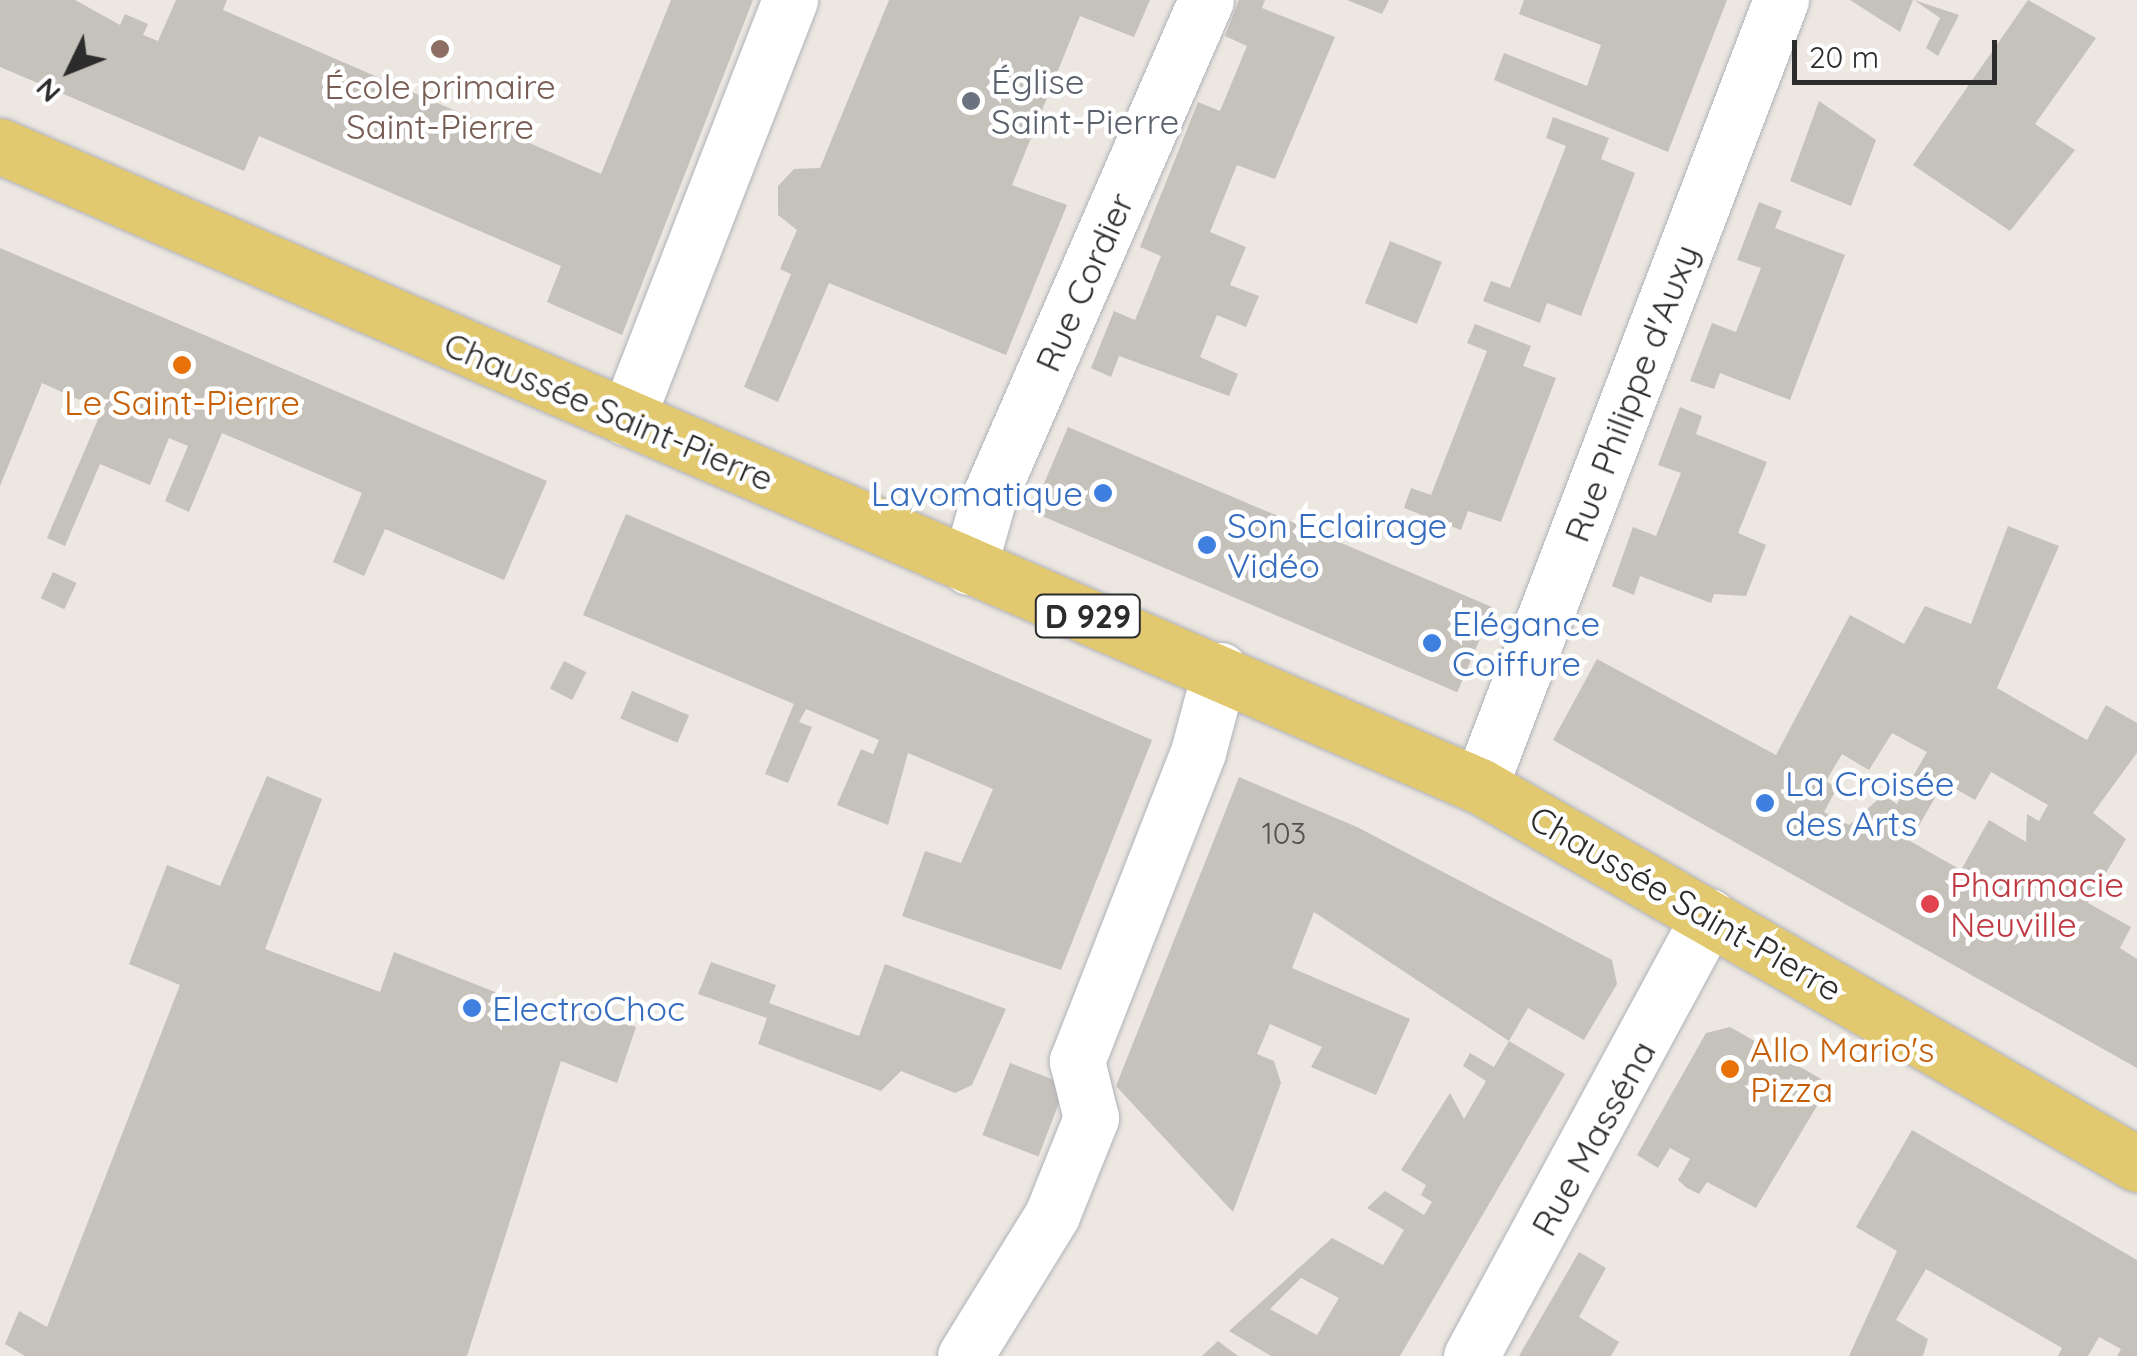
<!DOCTYPE html>
<html>
<head>
<meta charset="utf-8">
<style>
  body { margin:0 }
  #map { position:relative; width:2137px; height:1356px; overflow:hidden; background:#ece7e0; font-family:Quicksand,sans-serif }
  div>[style] { position:absolute }
  .building>* { inset:0; background:#c5c1bb; transform-origin:0 0 }
  .roads { filter:drop-shadow(0 0 2px #b0b2bb) drop-shadow(0 0 2px #b0b2bb) }
  .minor>* { height:55px; margin:-27.5px; padding:0 27.5px; transform-origin:27.5px; border-radius:27.5px; background:#fff }
  .major>* { height:55px; margin:-27.5px; padding:0 27.5px; transform-origin:27.5px; border-radius:27.5px; background:#e2c86f }
  .dots>* { width:28px; height:28px; translate:-50% -50%; box-sizing:border-box; border:5px solid #fff; border-radius:50% }
  span { translate:-50% -50%; white-space:nowrap; text-align:center; line-height:1.15; -webkit-text-stroke:9px #fff; paint-order:stroke }
  .number-label { font-size:30px; color:#525150 }
  .number-label span { -webkit-text-stroke-width:0 }
  .shield-label span { padding:2px 8px; background:#fff; border:2px solid; border-radius:8px; -webkit-text-stroke-width:0 }
  .shield-label { font-size:32px; color:#2c2c2c; font-weight:700 }
  .worship-label { font-size:35px; color:#5b616d }
  .left { translate:0 -50%; text-align:left }
  .education-label { font-size:35px; color:#785e54 }
  .street-label { font-size:35px; color:#2c2c2c }
  .food-label { font-size:35px; color:#c56008 }
  .shop-label { font-size:35px; color:#366cbe }
  .right { translate:-100% -50%; text-align:right }
  .health-label { font-size:35px; color:#be3a42 }
  .north { position:absolute; left:20px; top:20px; width:100px; height:100px; -webkit-text-stroke:8px #fff; paint-order:stroke; rotate:227deg; font-size:28px; font-weight:700; line-height:40px; text-align:center; color:#2c2c2c }
  .north::after { content:''; display:block; margin:auto; width:35px; height:45px; background:#2c2c2c; clip-path:polygon(50% 0,100% 100%,50% 72%,0 100%) }
  .scale { position:absolute; left:1792px; top:40px; width:205px; height:45px; box-sizing:border-box; border:5px solid #2c2c2c; border-top:0; padding-left:12px; font-size:30px; line-height:35px; white-space:nowrap; color:#2c2c2c; -webkit-text-stroke:8px #fff; paint-order:stroke }
</style>
</head>
<body>
<div id="map">
  <div class="building">
    <div style="clip-path:polygon(0 0,75px 0,120px 25px,125px 14px,148px 24px,143px 35px,158px 41px,176px 0,227px 0,223px 10px,601px 174px,671px 0,753px 0,622px 335px,547px 302px,561px 266px,259px 136px,244px 171px,0 67px)"></div>
    <div style="clip-path:polygon(889px 0,1150px 0,1134px 37px,1080px 16px,1012px 185px,1067px 205px,1006px 355px,829px 283px,778px 402px,744px 387px,791px 274px,780px 269px,797px 230px,778px 215px,778px 186px,794px 169px,820px 168px)"></div>
    <div style="clip-path:polygon(1239px 0,1265px 0,1262px 8px,1335px 37px,1275px 179px,1237px 165px,1210px 232px,1246px 247px,1230px 285px,1259px 296px,1246px 327px,1217px 315px,1200px 357px,1238px 374px,1229px 396px,1119px 356px,1111px 377px,1091px 368px,1114px 311px,1135px 320px,1149px 286px,1161px 256px,1140px 247px,1198px 102px,1220px 111px,1247px 46px,1225px 36px)"></div>
    <div style="clip-path:polygon(1347px 0,1389px 0,1382px 14px)"></div>
    <div style="clip-path:polygon(1524px 0,1727px 0,1668px 152px,1494px 80px,1504px 53px,1587px 86px,1601px 45px,1519px 14px)"></div>
    <div style="clip-path:polygon(1850px 0,1913px 0,1900px 32px)"></div>
    <div style="clip-path:polygon(1914px 0,1959px 15px,1938px 56px,1926px 48px,1940px 18px)"></div>
    <div style="clip-path:polygon(2028px 0,2096px 38px,2035px 124px,2075px 150px,2010px 231px,1913px 165px)"></div>
    <div style="clip-path:polygon(1819px 101px,1876px 140px,1851px 206px,1790px 181px)"></div>
    <div style="clip-path:polygon(1553px 117px,1609px 138px,1601px 159px,1635px 173px,1581px 316px,1547px 303px,1540px 323px,1483px 301px,1491px 281px,1510px 288px,1566px 146px,1546px 138px)"></div>
    <div style="clip-path:polygon(1759px 202px,1782px 211px,1775px 228px,1845px 255px,1790px 400px,1720px 373px,1714px 389px,1690px 381px,1712px 323px,1736px 332px,1761px 268px,1737px 260px)"></div>
    <div style="left:1390px;top:241px;width:56px;height:67px;rotate:22deg"></div>
    <div style="clip-path:polygon(0 248px,547px 481px,504px 580px,385px 529px,364px 576px,333px 562px,362px 493px,222px 433px,189px 512px,165px 501px,188px 446px,169px 438px,150px 485px,100px 464px,65px 546px,47px 538px,102px 410px,42px 383px,0 486px)"></div>
    <div style="clip-path:polygon(1475px 324px,1531px 346px,1523px 366px,1556px 378px,1501px 522px,1468px 511px,1461px 530px,1404px 508px,1411px 488px,1431px 495px,1487px 351px,1467px 343px)"></div>
    <div style="clip-path:polygon(1680px 407px,1702px 416px,1696px 434px,1767px 462px,1738px 533px,1766px 545px,1746px 596px,1714px 594px,1711px 603px,1640px 576px,1634px 595px,1612px 586px,1633px 527px,1656px 536px,1681px 473px,1658px 465px)"></div>
    <div style="left:1068px;top:427px;width:462px;height:92px;rotate:23deg"></div>
    <div style="clip-path:polygon(626px 514px,1152px 740px,1061px 970px,902px 916px,925px 851px,961px 863px,993px 789px,908px 753px,888px 825px,837px 805px,861px 749px,873px 754px,879px 740px,806px 709px,799px 722px,812px 727px,788px 783px,765px 774px,794px 704px,583px 615px)"></div>
    <div style="clip-path:polygon(evenodd,2008px 526px,2059px 546px,1997px 688px,2087px 740px,2106px 705px,2137px 723px,2137px 753px,2093px 813px,2126px 839px,2088px 903px,2131px 927px,2120px 948px,2137px 959px,2137px 1068px,1553px 740px,1597px 659px,1776px 755px,1850px 615px,1904px 644px,1925px 606px,1971px 624px,2008px 526px,1892px 733px,1927px 752px,1897px 804px,1883px 795px,1849px 825px,1824px 812px,1837px 788px,1826px 781px,1842px 754px,1869px 770px,1892px 733px,2008px 526px,1991px 772px,2048px 805px,2039px 821px,2027px 814px,2026px 842px,1989px 820px,1961px 870px,1910px 841px,1944px 782px,1975px 800px,1991px 772px)"></div>
    <div style="left:53px;top:572px;width:26px;height:29px;rotate:25deg"></div>
    <div style="left:564px;top:661px;width:25px;height:31px;rotate:27deg"></div>
    <div style="left:632px;top:691px;width:62px;height:30px;rotate:23deg"></div>
    <div style="clip-path:polygon(267px 776px,322px 799px,265px 949px,380px 992px,394px 952px,573px 1023px,579px 1006px,636px 1027px,617px 1083px,561px 1061px,467px 1356px,25px 1356px,5px 1344px,19px 1311px,47px 1327px,180px 985px,129px 964px,167px 865px,220px 886px)"></div>
    <div style="clip-path:polygon(evenodd,1239px 777px,1357px 827px,1612px 960px,1617px 984px,1584px 1040px,1528px 1008px,1509px 1041px,1565px 1074px,1400px 1356px,1271px 1356px,1229px 1331px,1332px 1238px,1383px 1265px,1404px 1230px,1367px 1208px,1385px 1191px,1424px 1215px,1432px 1202px,1421px 1195px,1426px 1185px,1401px 1170px,1450px 1093px,1464px 1119px,1486px 1081px,1463px 1066px,1470px 1053px,1494px 1067px,1509px 1041px,1314px 912px,1292px 968px,1410px 1019px,1376px 1095px,1311px 1067px,1322px 1047px,1270px 1024px,1257px 1054px,1274px 1061px,1281px 1083px,1233px 1212px,1116px 1086px,1239px 777px,1301px 1278px,1339px 1298px,1317px 1335px,1270px 1309px,1301px 1278px)"></div>
    <div style="clip-path:polygon(711px 962px,776px 985px,769px 1003px,859px 1036px,885px 964px,1006px 1009px,972px 1085px,955px 1093px,901px 1071px,881px 1091px,758px 1044px,767px 1018px,698px 994px)"></div>
    <div style="clip-path:polygon(1730px 1027px,1830px 1084px,1756px 1208px,1707px 1182px,1699px 1194px,1687px 1188px,1678px 1180px,1690px 1159px,1670px 1148px,1658px 1168px,1637px 1155px,1706px 1033px)"></div>
    <div style="left:1010px;top:1063px;width:60px;height:77px;rotate:21deg"></div>
    <div style="clip-path:polygon(1912px 1130px,2137px 1260px,2137px 1356px,2117px 1356px,2121px 1349px,2099px 1337px,2088px 1356px,2058px 1356px,2062px 1348px,1926px 1269px,1896px 1320px,1928px 1339px,1923px 1356px,1849px 1356px,1897px 1251px,1856px 1227px)"></div>
    <div style="clip-path:polygon(1579px 1252px,1606px 1268px,1579px 1317px,1619px 1342px,1611px 1356px,1519px 1356px)"></div>
    <div style="clip-path:polygon(1218px 1341px,1238px 1356px,1202px 1356px)"></div>
  </div>
  <div class="roads">
    <div class="minor">
      <div style="left:627px;top:418px;width:449px;rotate:-68.7deg"></div>
      <div style="left:969px;top:567px;width:70px;rotate:-74.2deg"></div>
      <div style="left:988px;top:500px;width:545px;rotate:-66.44deg"></div>
      <div style="left:1480px;top:786px;width:842px;rotate:-69.05deg"></div>
      <div style="left:965px;top:1356px;width:166px;rotate:-58.3deg"></div>
      <div style="left:1052px;top:1215px;width:105px;rotate:-68.1deg"></div>
      <div style="left:1091px;top:1118px;width:59px;rotate:-103.8deg"></div>
      <div style="left:1077px;top:1061px;width:332px;rotate:-68.6deg"></div>
      <div style="left:1198px;top:752px;width:85px;rotate:-75deg"></div>
      <div style="left:1471px;top:1356px;width:500px;rotate:-61.59deg"></div>
    </div>
    <div class="major">
      <div style="left:0;top:146px;width:1612px;rotate:23.39deg"></div>
      <div style="left:1480px;top:786px;width:758px;rotate:29.91deg"></div>
    </div>
  </div>
  <div class="dots">
    <div style="left:440px;top:49px;background:#8d6e63"></div>
    <div style="left:971px;top:101px;background:#6b7280"></div>
    <div style="left:182px;top:365px;background:#e8710a"></div>
    <div style="left:1103px;top:493px;background:#3f7fe0"></div>
    <div style="left:1207px;top:545px;background:#3f7fe0"></div>
    <div style="left:1432px;top:643px;background:#3f7fe0"></div>
    <div style="left:1765px;top:803px;background:#3f7fe0"></div>
    <div style="left:1930px;top:904px;background:#e0444e"></div>
    <div style="left:472px;top:1008px;background:#3f7fe0"></div>
    <div style="left:1730px;top:1069px;background:#e8710a"></div>
  </div>
  <div class="number-label">
    <span style="left:1284px;top:833px">103</span>
  </div>
  <div class="shield-label">
    <span style="left:1088px;top:616px">D 929</span>
  </div>
  <div class="worship-label">
    <span class="left" style="left:991px;top:101px">Église<br>Saint-Pierre</span>
  </div>
  <div class="education-label">
    <span style="left:440px;top:106px">École primaire<br>Saint-Pierre</span>
  </div>
  <div class="street-label">
    <span style="left:1084px;top:282px;rotate:-66deg">Rue Cordier</span>
    <span style="left:1631px;top:393px;rotate:-69deg">Rue Philippe d'Auxy</span>
    <span style="left:609px;top:411px;rotate:23deg">Chaussée Saint-Pierre</span>
    <span style="left:1686px;top:903px;rotate:30deg">Chaussée Saint-Pierre</span>
    <span style="left:1593px;top:1138px;rotate:-61deg">Rue Masséna</span>
  </div>
  <div class="food-label">
    <span style="left:182px;top:402px">Le Saint-Pierre</span>
    <span class="left" style="left:1750px;top:1069px">Allo Mario's<br>Pizza</span>
  </div>
  <div class="shop-label">
    <span class="right" style="left:1083px;top:493px">Lavomatique</span>
    <span class="left" style="left:1227px;top:545px">Son Eclairage<br>Vidéo</span>
    <span class="left" style="left:1452px;top:643px">Elégance<br>Coiffure</span>
    <span class="left" style="left:1785px;top:803px">La Croisée<br>des Arts</span>
    <span class="left" style="left:492px;top:1008px">ElectroChoc</span>
  </div>
  <div class="health-label">
    <span class="left" style="left:1950px;top:904px">Pharmacie<br>Neuville</span>
  </div>
  <div class="north">N</div>
  <div class="scale">20 m</div>
</div>
</body>
</html>
